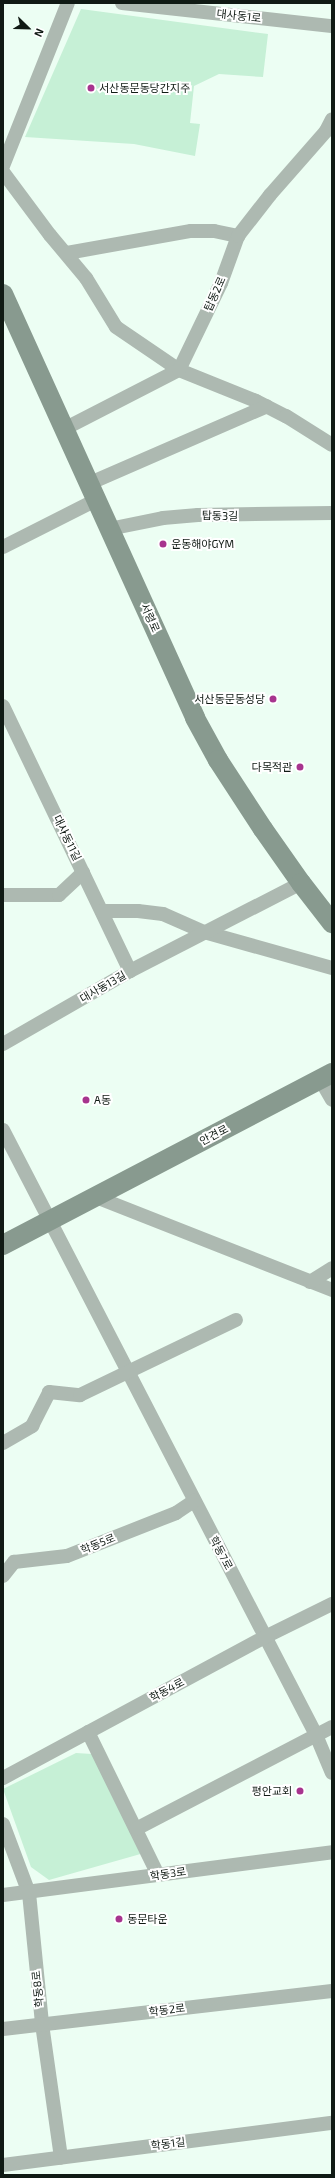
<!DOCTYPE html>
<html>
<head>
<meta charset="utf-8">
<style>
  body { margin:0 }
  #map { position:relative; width:335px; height:2178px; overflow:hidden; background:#ecfef3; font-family:"Exo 2","Noto Sans KR",sans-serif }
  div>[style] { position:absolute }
  .green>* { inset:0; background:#c6f0d6 }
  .street>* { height:14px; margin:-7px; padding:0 7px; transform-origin:7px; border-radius:7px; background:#adb9b1 }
  .secondary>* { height:20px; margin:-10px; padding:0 10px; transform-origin:10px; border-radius:10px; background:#889a8f }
  .dots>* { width:11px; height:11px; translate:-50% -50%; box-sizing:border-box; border:2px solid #fff; border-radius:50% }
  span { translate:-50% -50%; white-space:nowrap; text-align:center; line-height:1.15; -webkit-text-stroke:4px #fff; paint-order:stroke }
  .street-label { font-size:11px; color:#101a14 }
  .poi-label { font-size:11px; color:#101a14 }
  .left { translate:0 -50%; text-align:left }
  .right { translate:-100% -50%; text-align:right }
  .frame { position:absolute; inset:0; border:4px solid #101a14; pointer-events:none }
  .north { position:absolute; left:8px; top:8px; width:40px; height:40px; -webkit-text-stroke:3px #fff; paint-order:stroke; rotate:113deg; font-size:11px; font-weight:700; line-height:16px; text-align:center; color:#101a14 }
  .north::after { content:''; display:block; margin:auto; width:14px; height:18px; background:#101a14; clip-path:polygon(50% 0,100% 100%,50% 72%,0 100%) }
</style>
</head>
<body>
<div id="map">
  <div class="green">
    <div style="clip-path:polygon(81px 9px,268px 34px,263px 77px,219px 74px,194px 86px,190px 123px,200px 124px,195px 156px,134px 144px,25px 137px)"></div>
    <div style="clip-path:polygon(76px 1753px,92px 1754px,144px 1853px,49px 1880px,31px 1867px,3px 1789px)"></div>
  </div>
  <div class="street">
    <div style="left:122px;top:3px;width:211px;rotate:6.3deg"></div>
    <div style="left:3px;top:166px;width:175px;rotate:-68.3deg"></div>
    <div style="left:3px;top:172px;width:79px;rotate:53.3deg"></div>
    <div style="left:50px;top:235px;width:56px;rotate:50.1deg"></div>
    <div style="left:86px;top:278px;width:57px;rotate:58.5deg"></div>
    <div style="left:116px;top:327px;width:76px;rotate:34.3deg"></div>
    <div style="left:179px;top:370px;width:83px;rotate:21.9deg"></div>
    <div style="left:256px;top:401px;width:34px;rotate:27deg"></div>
    <div style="left:286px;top:416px;width:54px;rotate:32.2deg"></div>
    <div style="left:67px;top:253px;width:126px;rotate:-10.1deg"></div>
    <div style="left:191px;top:231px;width:23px"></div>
    <div style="left:214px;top:231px;width:25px;rotate:12deg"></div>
    <div style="left:64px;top:429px;width:129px;rotate:-27.2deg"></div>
    <div style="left:179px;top:370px;width:97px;rotate:-64.2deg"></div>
    <div style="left:221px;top:283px;width:50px;rotate:-70.1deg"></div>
    <div style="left:238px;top:236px;width:52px;rotate:-52deg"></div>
    <div style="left:270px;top:195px;width:85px;rotate:-48.8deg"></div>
    <div style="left:326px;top:131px;width:13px;rotate:-63deg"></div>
    <div style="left:88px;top:484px;width:195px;rotate:-23.5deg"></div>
    <div style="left:109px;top:529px;width:55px;rotate:-11.5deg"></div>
    <div style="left:163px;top:518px;width:35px;rotate:-5deg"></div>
    <div style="left:198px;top:515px;width:134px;rotate:-0.9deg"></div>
    <div style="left:3px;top:547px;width:104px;rotate:-26.8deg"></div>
    <div style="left:3px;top:706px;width:294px;rotate:64.4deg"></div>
    <div style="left:3px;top:895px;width:56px"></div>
    <div style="left:59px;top:895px;width:33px;rotate:-43deg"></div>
    <div style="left:102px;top:911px;width:36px"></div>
    <div style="left:138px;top:911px;width:25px;rotate:7deg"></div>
    <div style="left:163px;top:914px;width:45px;rotate:23.7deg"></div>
    <div style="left:204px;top:932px;width:133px;rotate:15.7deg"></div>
    <div style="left:3px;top:1044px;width:146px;rotate:-29.9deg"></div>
    <div style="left:130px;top:971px;width:192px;rotate:-27.2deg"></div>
    <div style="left:320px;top:1079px;width:24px;rotate:60deg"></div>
    <div style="left:3px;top:1130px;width:681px;rotate:62.64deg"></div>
    <div style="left:316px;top:1735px;width:41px;rotate:67.2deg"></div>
    <div style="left:96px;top:1197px;width:254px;rotate:21.5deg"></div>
    <div style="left:310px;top:1282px;width:26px;rotate:-32deg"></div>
    <div style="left:3px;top:1443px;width:34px;rotate:-30deg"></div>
    <div style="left:32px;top:1426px;width:38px;rotate:-63deg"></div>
    <div style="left:49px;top:1392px;width:31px;rotate:6deg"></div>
    <div style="left:80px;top:1395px;width:173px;rotate:-25.7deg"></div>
    <div style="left:3px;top:1576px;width:18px;rotate:-52deg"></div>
    <div style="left:14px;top:1562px;width:53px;rotate:-6.5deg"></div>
    <div style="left:67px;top:1556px;width:117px;rotate:-21.5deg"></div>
    <div style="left:176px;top:1513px;width:22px;rotate:-34deg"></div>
    <div style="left:88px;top:1732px;width:159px;rotate:63.9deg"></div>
    <div style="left:3px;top:1778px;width:298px;rotate:-28.3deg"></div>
    <div style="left:265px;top:1637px;width:75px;rotate:-26.2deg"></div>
    <div style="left:3px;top:1824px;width:74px;rotate:69.4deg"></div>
    <div style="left:29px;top:1893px;width:132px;rotate:84.3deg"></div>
    <div style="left:42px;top:2024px;width:135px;rotate:81.9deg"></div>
    <div style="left:136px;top:1829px;width:221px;rotate:-27.5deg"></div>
    <div style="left:3px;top:1895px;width:332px;rotate:-7.4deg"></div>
    <div style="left:3px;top:2029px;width:331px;rotate:-6.6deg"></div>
    <div style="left:3px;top:2165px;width:332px;rotate:-7.3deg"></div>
  </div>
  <div class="secondary">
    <div style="left:3px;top:294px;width:465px;rotate:65.6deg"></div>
    <div style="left:195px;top:718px;width:48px;rotate:61.3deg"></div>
    <div style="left:218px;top:760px;width:82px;rotate:56.9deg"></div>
    <div style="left:263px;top:829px;width:66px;rotate:54.9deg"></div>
    <div style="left:301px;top:883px;width:51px;rotate:52.2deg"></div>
    <div style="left:3px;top:1245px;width:371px;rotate:-27.6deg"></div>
  </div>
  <div class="dots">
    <div style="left:91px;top:88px;background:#a7348e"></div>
    <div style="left:163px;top:544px;background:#a7348e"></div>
    <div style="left:273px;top:699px;background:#a7348e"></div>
    <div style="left:300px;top:767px;background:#a7348e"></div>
    <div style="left:86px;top:1100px;background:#a7348e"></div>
    <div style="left:300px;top:1791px;background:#a7348e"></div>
    <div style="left:119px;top:1919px;background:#a7348e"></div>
  </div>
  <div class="street-label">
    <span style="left:239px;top:16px;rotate:6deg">대사동1로</span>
    <span style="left:215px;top:294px;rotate:-66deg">탑동2로</span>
    <span style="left:220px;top:516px;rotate:1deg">탑동3길</span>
    <span style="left:150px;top:618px;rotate:66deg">서령로</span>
    <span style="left:67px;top:838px;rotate:64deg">대사동11길</span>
    <span style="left:103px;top:987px;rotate:-30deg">대사동13길</span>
    <span style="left:214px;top:1135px;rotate:-28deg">안견로</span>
    <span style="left:98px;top:1544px;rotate:-22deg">학동5로</span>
    <span style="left:221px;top:1553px;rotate:62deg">학동7로</span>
    <span style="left:167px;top:1690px;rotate:-28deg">학동4로</span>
    <span style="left:168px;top:1874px;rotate:-8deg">학동3로</span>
    <span style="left:38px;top:1989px;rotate:-96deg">학동8로</span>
    <span style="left:167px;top:2010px;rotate:-7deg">학동2로</span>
    <span style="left:168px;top:2144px;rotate:-7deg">학동1길</span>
  </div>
  <div class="poi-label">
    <span class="left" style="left:99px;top:88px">서산동문동당간지주</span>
    <span class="left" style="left:171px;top:544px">운동해야GYM</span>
    <span class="right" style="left:265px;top:699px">서산동문동성당</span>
    <span class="right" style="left:292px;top:767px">다목적관</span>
    <span class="left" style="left:94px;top:1100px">A동</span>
    <span class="right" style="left:292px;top:1791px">평안교회</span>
    <span class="left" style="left:127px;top:1919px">동문타운</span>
  </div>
  <div class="frame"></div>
  <div class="north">N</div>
</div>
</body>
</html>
